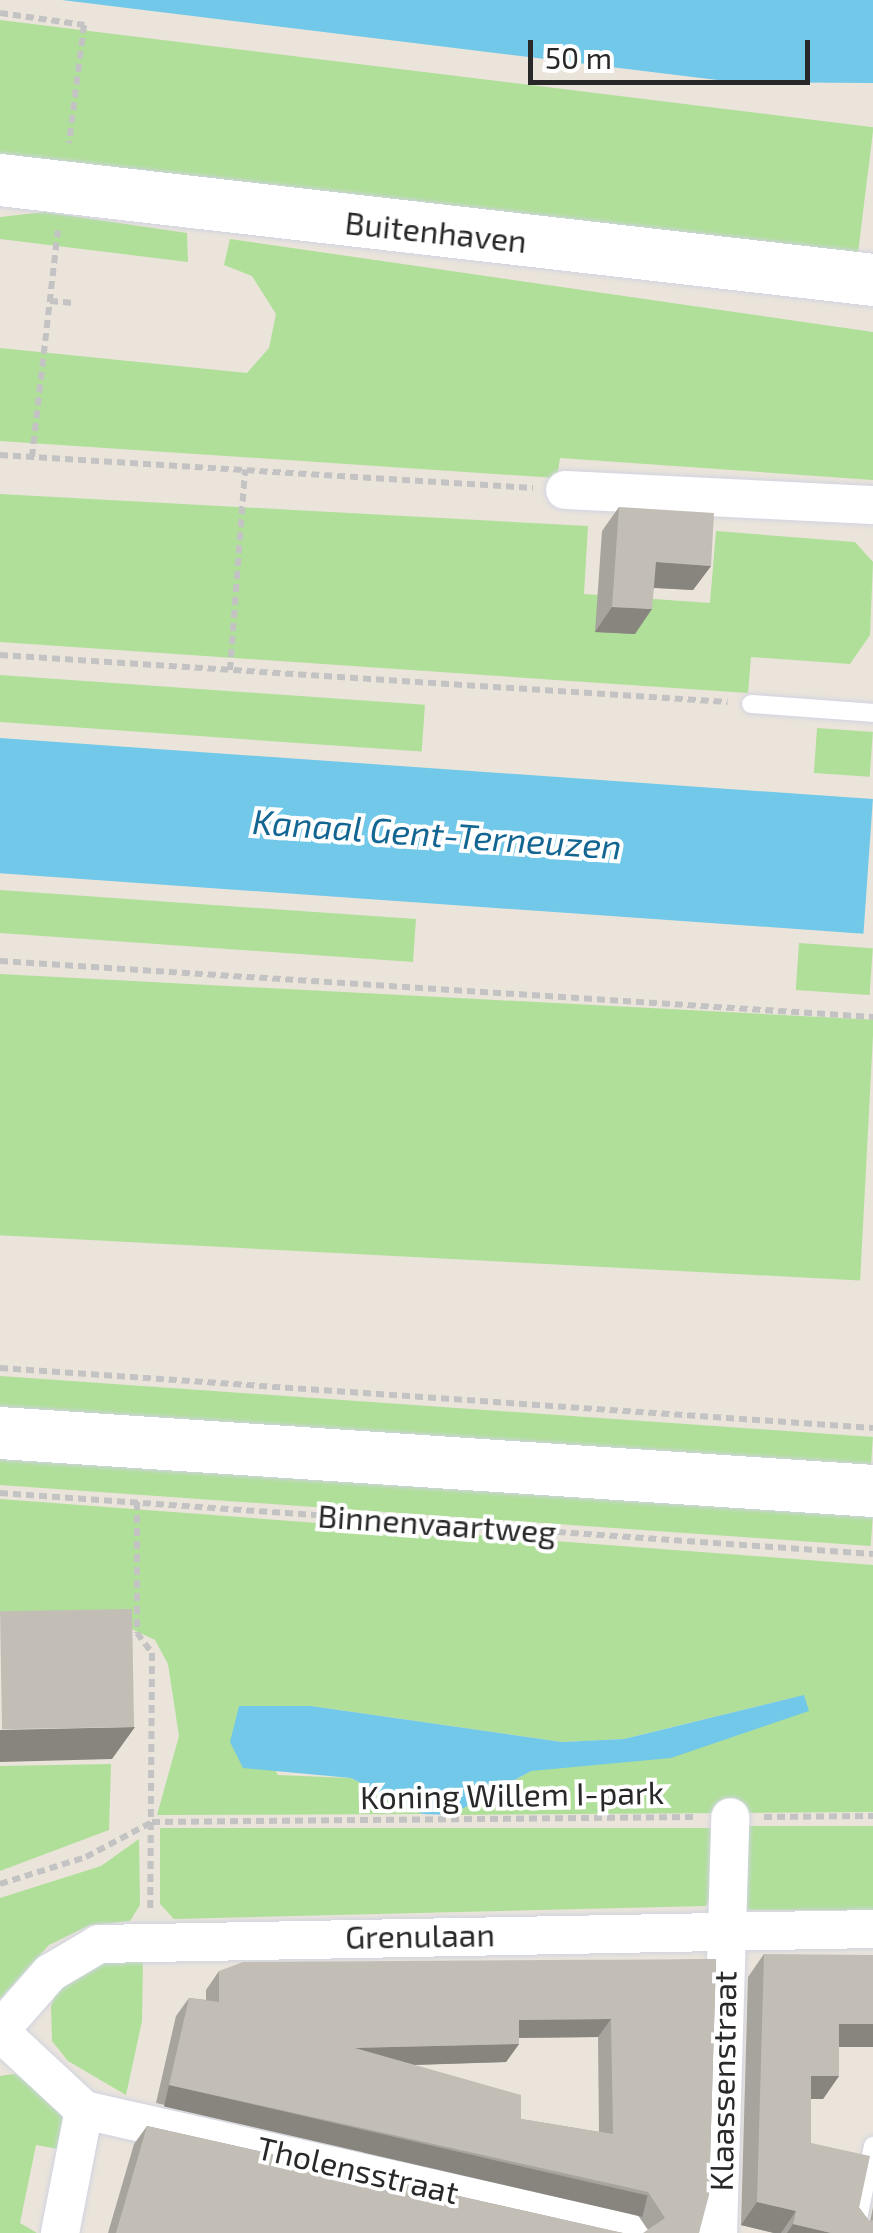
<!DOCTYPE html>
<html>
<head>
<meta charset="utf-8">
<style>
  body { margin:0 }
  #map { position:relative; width:873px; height:2233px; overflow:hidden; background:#eae4db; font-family:"Exo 2",sans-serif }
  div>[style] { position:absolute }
  .green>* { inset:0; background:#b0df99; transform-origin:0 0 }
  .water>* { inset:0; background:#71c8e8; transform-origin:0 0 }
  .path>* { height:6px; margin-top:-3px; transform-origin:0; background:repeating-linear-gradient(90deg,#c3c3c3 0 8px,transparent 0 13px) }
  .roads { filter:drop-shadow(0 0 2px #d0d3e1) drop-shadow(0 0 2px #d0d3e1) }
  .lane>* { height:18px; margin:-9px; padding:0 9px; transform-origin:9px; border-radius:9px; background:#fff }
  .street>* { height:38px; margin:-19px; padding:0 19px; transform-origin:19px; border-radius:19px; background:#fff }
  .secondary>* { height:52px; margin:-26px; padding:0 26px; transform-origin:26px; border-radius:26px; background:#fff }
  .wall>* { inset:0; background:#a7a39d }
  .shaded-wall>* { inset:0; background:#88857f; transform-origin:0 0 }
  .building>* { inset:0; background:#c2beb6; transform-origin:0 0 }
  span { translate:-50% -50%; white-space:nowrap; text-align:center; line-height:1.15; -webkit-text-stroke:8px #fff; paint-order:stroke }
  .street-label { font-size:32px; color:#282828 }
  .water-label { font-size:35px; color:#136692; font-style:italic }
  .scale { position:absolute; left:528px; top:40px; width:282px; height:45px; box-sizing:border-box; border:5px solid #282828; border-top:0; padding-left:12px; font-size:30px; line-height:35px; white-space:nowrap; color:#282828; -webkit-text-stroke:8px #fff; paint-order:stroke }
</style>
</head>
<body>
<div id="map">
  <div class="green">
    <div style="left:0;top:20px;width:880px;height:138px;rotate:7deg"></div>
    <div style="clip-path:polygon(45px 212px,187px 233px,188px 262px,0 239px,0 217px)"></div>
    <div style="clip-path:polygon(230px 239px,873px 332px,873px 480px,560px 458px,557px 478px,0 441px,0 348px,247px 373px,269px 348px,276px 314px,252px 276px,224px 265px)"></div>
    <div style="clip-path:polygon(0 494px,588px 526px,584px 594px,710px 603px,716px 531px,855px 542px,873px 562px,870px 635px,850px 664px,751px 657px,748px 693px,0 642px)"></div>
    <div style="left:0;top:675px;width:426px;height:47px;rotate:4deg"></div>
    <div style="left:817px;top:728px;width:56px;height:45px;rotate:4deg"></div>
    <div style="left:0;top:890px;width:417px;height:43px;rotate:4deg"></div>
    <div style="left:799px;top:943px;width:74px;height:47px;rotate:4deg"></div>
    <div style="left:0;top:974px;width:875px;height:261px;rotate:3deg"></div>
    <div style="left:0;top:1376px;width:875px;height:34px;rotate:4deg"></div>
    <div style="left:0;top:1453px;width:875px;height:32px;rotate:4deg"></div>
    <div style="clip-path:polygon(0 1499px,873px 1565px,873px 1812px,451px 1815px,531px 1771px,804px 1695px,624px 1739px,562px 1742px,311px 1706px,239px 1706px,278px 1775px,351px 1778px,423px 1814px,157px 1815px,179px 1736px,168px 1664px,155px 1640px,121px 1624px,0 1616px)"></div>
    <div style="clip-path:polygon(111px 1764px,109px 1830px,0 1871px,0 1766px)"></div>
    <div style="left:873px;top:1826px;width:84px;height:128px;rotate:90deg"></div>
    <div style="clip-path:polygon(160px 1828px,723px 1828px,724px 1863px,706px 1906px,174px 1919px,160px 1904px)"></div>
    <div style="clip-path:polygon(139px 1839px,140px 1905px,130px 1921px,90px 1925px,49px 1945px,0 1999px,0 1898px,101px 1866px)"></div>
    <div style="clip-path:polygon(143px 1957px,142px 2021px,126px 2095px,68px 2061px,52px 2041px,51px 2006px,58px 1986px,99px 1960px)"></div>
    <div style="clip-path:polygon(14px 2074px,42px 2084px,66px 2119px,64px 2150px,36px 2145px,20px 2223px,37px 2233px,0 2233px,0 2076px)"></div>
  </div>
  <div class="water">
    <div style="clip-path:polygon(62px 0,873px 0,873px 83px,734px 82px)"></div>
    <div style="left:0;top:738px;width:875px;height:135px;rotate:4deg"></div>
    <div style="clip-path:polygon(804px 1695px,809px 1711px,671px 1758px,531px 1771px,451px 1815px,423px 1814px,351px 1778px,243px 1768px,230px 1742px,239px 1706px,311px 1706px,562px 1742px,624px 1739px)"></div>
  </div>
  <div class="path">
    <div style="left:0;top:13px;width:85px;rotate:8.1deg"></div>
    <div style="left:84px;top:25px;width:119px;rotate:97.2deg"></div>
    <div style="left:50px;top:301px;width:24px;rotate:5deg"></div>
    <div style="left:0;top:455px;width:534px;rotate:3.54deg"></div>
    <div style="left:32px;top:457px;width:228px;rotate:-83.5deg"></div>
    <div style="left:0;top:655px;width:729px;rotate:3.7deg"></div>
    <div style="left:230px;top:670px;width:201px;rotate:-85.7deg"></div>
    <div style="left:0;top:961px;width:875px;rotate:3.67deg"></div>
    <div style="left:0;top:1368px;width:875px;rotate:3.93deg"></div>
    <div style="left:0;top:1493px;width:875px;rotate:4deg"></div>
    <div style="left:137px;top:1502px;width:131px;rotate:90deg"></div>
    <div style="left:137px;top:1633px;width:25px;rotate:53deg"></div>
    <div style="left:152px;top:1653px;width:255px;rotate:90.4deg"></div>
    <div style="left:764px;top:1817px;width:109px;rotate:-0.5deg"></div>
    <div style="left:0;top:1884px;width:90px;rotate:-17.4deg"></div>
    <div style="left:86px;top:1857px;width:75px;rotate:-27.9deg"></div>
    <div style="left:152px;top:1822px;width:545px;rotate:-0.53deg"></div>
  </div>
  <div class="roads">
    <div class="lane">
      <div style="left:751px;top:704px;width:122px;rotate:4.2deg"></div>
      <div style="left:855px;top:2233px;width:89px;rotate:-78.3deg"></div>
    </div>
    <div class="street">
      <div style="left:565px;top:490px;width:308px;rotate:2.8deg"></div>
      <div style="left:0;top:2030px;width:76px;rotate:-48.7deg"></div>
      <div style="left:50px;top:1973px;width:57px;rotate:-30.6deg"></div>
      <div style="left:99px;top:1944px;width:774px;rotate:-1.11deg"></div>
      <div style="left:0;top:2032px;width:115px;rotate:42.9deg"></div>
      <div style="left:84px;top:2110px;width:560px;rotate:12.7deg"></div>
      <div style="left:60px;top:2233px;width:125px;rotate:-79deg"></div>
      <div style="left:718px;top:2233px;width:416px;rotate:-88.3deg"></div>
    </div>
    <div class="secondary">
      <div style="left:0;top:180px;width:879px;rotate:6.53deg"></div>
      <div style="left:0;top:1433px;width:875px;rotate:3.8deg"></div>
    </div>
  </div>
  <div class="wall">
    <div style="clip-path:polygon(619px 507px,711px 566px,693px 590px,654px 588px,635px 634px,595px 632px,602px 531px)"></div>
    <div style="clip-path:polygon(764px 1954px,839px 2047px,839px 2076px,823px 2099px,811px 2099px,811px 2143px,870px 2222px,873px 2207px,873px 2233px,774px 2233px,741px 2225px,748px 1977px)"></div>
    <div style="clip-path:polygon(evenodd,716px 1959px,709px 2195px,648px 2230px,635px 2211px,156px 2103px,176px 2016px,189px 1998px,206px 2000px,206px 1990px,219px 1971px,716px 1959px,598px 2037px,599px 2132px,521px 2119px,414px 2065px,506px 2062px,519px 2044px,519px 2038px,598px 2037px)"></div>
    <div style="clip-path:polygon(147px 2126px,623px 2233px,108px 2233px,134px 2144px)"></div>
  </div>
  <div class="shaded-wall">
    <div style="clip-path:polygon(656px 562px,711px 566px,693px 590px,639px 587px)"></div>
    <div style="clip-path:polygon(612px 607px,652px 609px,635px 634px,595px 632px)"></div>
    <div style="clip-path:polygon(135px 1727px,112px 1759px,0 1762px,0 1730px)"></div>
    <div style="clip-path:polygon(611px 2019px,598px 2037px,506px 2038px,519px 2020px)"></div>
    <div style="clip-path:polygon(839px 2024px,873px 2024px,873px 2047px,823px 2047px)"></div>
    <div style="clip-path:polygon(519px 2044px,506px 2062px,342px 2067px,355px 2048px)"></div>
    <div style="clip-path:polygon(811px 2076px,839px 2076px,823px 2099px,795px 2099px)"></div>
    <div style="left:169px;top:2085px;width:491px;height:22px;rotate:13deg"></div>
    <div style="clip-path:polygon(757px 2202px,796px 2211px,781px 2233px,774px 2233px,741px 2225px)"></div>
    <div style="clip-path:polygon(793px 2224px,831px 2233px,787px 2233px)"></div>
  </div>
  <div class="building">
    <div style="clip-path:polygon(619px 507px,714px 513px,711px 566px,656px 562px,652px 609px,612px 607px)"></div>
    <div style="left:132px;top:1609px;width:118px;height:132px;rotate:89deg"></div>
    <div style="clip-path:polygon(764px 1954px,873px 1955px,873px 2024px,839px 2024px,839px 2076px,811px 2076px,811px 2143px,870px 2156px,859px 2208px,870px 2222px,873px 2220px,873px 2233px,831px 2233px,793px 2224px,796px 2211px,757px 2202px)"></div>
    <div style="clip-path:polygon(evenodd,716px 1959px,709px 2195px,699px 2233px,643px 2233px,665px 2218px,648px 2192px,169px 2085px,189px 1998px,219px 2002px,219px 1971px,243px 1962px,716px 1959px,611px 2019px,613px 2134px,521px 2119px,521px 2095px,355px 2048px,519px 2044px,519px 2020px,611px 2019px)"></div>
    <div style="clip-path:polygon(147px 2126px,623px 2233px,116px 2233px)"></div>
  </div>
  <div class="street-label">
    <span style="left:436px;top:231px;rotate:6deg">Buitenhaven</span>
    <span style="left:437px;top:1523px;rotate:4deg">Binnenvaartweg</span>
    <span style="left:512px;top:1794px;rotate:-1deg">Koning Willem I-park</span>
    <span style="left:420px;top:1935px;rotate:-1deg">Grenulaan</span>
    <span style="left:722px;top:2081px;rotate:-89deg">Klaassenstraat</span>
    <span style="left:358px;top:2169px;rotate:13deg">Tholensstraat</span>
  </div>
  <div class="water-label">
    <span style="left:437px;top:833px;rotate:4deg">Kanaal Gent-Terneuzen</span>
  </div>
  <div class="scale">50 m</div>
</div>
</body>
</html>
